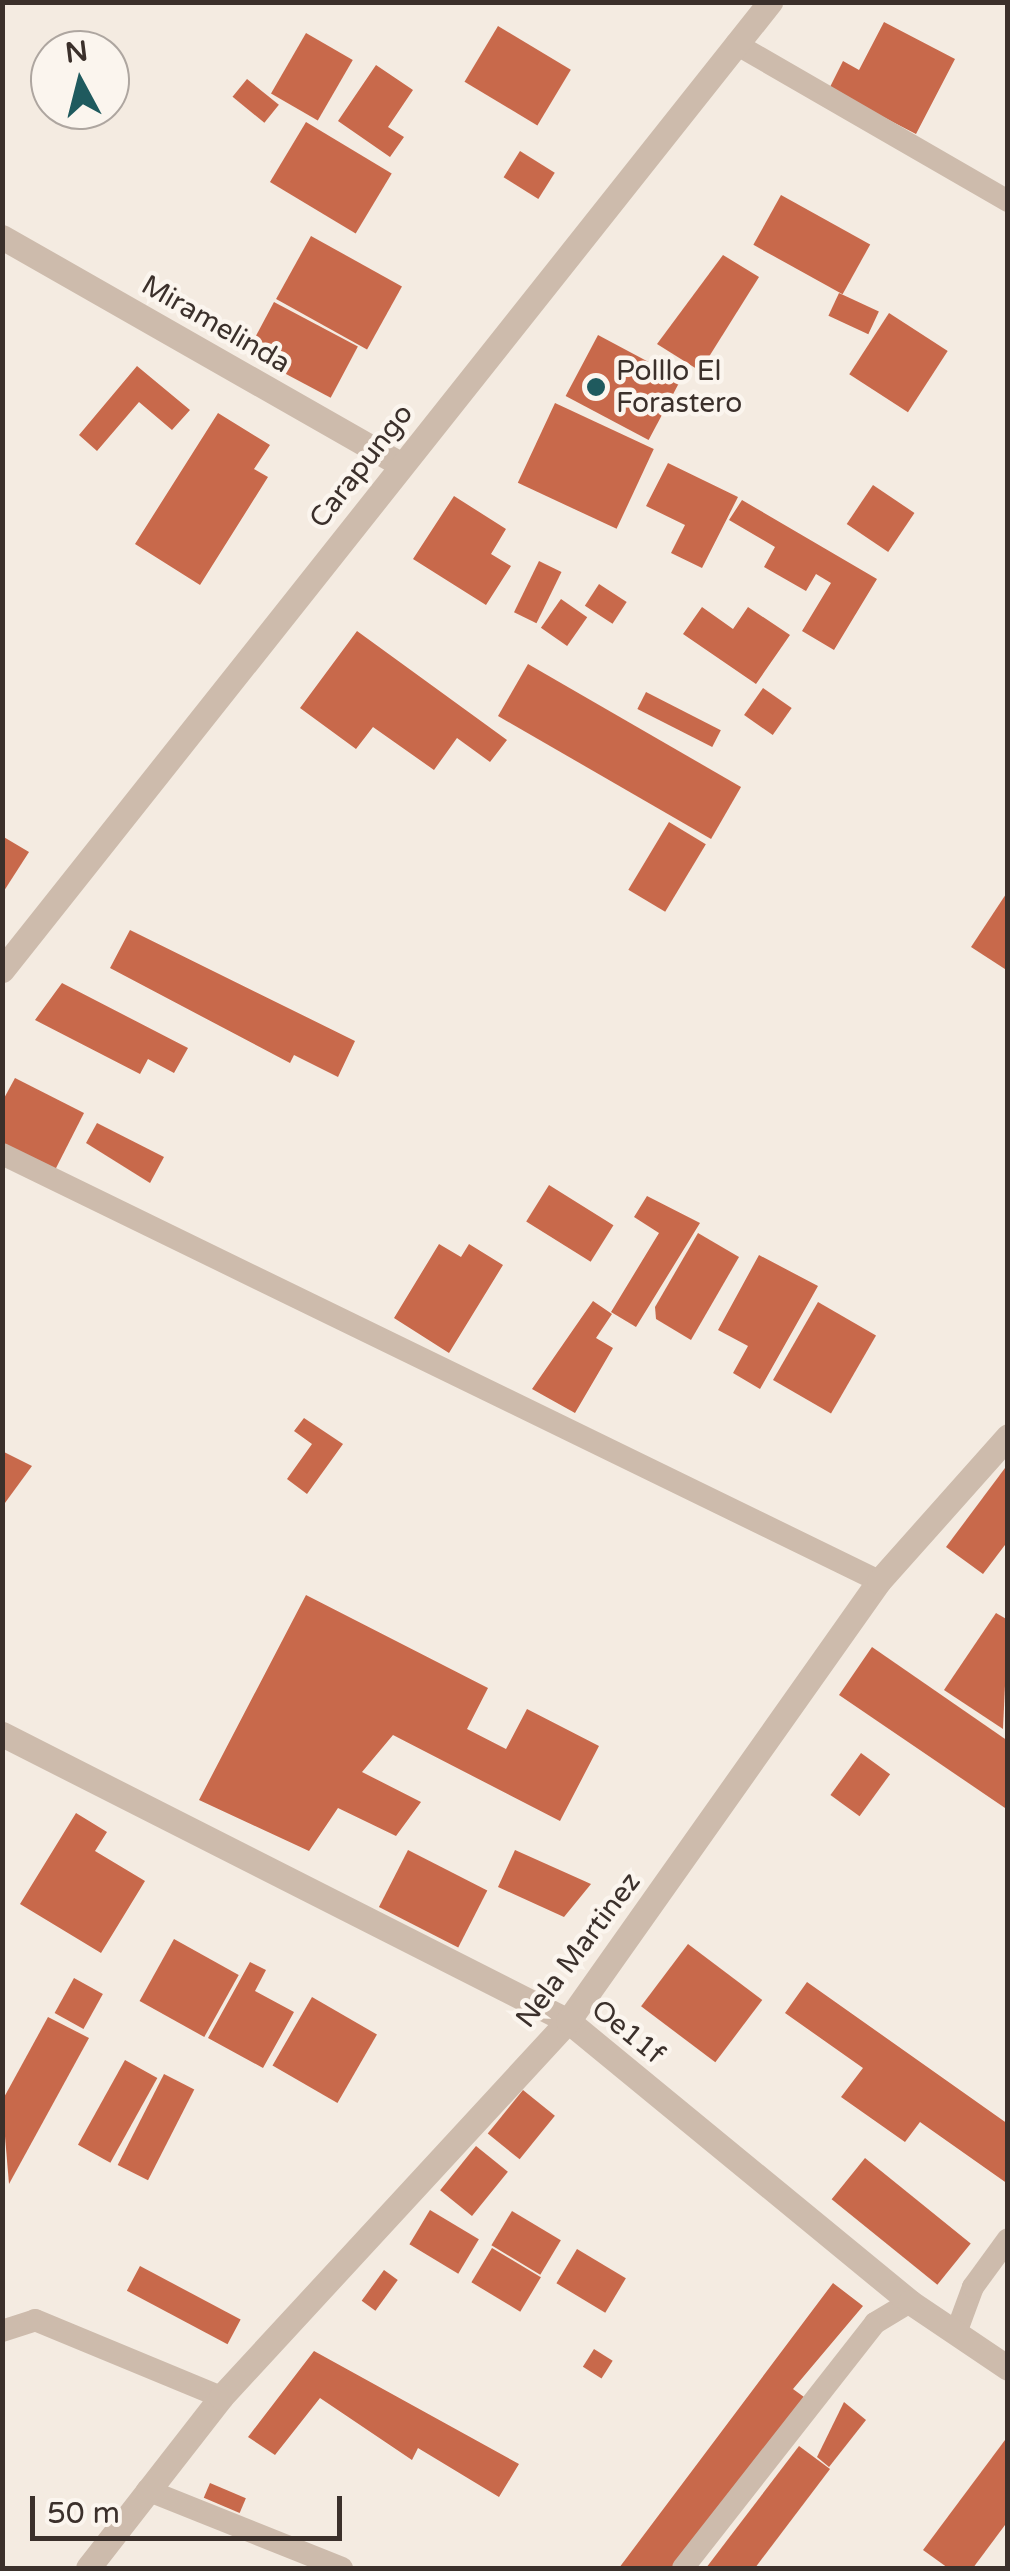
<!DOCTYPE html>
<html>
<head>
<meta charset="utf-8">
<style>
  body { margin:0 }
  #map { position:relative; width:1010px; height:2571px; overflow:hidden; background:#f4ebe1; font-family:"Varela Round",sans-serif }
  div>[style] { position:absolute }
  .building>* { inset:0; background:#c8694b; transform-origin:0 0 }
  .service>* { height:22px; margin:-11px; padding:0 11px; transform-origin:11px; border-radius:11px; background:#cdbbac }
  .minor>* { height:25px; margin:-12.5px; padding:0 12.5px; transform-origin:12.5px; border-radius:12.5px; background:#cdbbac }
  .tertiary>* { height:25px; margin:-12.5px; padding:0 12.5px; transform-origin:12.5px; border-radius:12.5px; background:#cdbbac }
  .dots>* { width:28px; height:28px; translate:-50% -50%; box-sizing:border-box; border:5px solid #fbf5ee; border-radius:50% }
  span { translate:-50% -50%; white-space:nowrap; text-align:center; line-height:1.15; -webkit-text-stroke:9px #fbf5ee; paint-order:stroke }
  .street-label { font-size:28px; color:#3b302b }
  .poi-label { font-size:28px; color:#3b302b }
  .left { translate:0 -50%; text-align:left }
  .frame { position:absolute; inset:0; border:5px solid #3b302b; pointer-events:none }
  .north { position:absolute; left:30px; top:30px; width:100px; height:100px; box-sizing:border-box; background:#fbf5ee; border:2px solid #aea6a0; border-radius:50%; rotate:353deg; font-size:28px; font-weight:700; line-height:40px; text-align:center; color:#3b302b }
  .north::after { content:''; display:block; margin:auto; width:35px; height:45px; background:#1f5a5e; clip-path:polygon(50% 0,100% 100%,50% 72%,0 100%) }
  .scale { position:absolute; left:30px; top:2496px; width:312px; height:45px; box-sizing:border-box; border:5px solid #3b302b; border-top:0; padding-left:12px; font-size:30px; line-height:35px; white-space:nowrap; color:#3b302b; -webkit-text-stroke:8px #fbf5ee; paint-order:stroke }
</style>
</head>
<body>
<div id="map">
  <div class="building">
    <div style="clip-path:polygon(884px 22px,955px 59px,916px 134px,829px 89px,843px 61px,859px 70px)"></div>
    <div style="left:498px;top:26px;width:85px;height:65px;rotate:31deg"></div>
    <div style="left:306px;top:33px;width:54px;height:70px;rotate:30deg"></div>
    <div style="clip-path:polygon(376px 65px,413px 90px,388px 127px,404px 137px,390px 157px,338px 121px)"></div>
    <div style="left:247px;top:79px;width:41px;height:23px;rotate:39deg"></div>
    <div style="left:306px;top:122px;width:100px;height:70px;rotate:31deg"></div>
    <div style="left:520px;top:151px;width:41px;height:31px;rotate:32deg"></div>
    <div style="left:781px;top:195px;width:102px;height:57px;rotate:29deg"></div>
    <div style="left:311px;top:236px;width:104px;height:72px;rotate:29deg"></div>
    <div style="clip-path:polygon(723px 255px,759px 277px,700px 371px,657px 344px)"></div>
    <div style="left:839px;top:293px;width:44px;height:25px;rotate:25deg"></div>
    <div style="left:274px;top:302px;width:95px;height:58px;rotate:28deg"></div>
    <div style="left:889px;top:313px;width:70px;height:73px;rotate:33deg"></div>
    <div style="left:598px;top:335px;width:94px;height:69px;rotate:28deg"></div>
    <div style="clip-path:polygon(137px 366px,190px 410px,172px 430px,139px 402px,97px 451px,79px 435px)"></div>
    <div style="left:555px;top:403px;width:109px;height:88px;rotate:25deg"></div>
    <div style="clip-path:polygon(218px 413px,270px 445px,254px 469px,268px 477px,200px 585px,135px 544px)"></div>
    <div style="clip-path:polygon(668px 463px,738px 497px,702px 568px,671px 553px,685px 525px,646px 506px)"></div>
    <div style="left:873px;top:485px;width:50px;height:47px;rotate:34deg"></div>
    <div style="clip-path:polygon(454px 496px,506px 529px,491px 554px,511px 566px,486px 605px,413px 559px)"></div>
    <div style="clip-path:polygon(742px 500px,877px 579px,834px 650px,802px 631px,831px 583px,816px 574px,806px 591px,764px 567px,775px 547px,729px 520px)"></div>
    <div style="left:539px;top:561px;width:25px;height:57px;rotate:26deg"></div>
    <div style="left:599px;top:584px;width:33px;height:26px;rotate:33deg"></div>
    <div style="left:561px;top:599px;width:32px;height:35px;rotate:35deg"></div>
    <div style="clip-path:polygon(702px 607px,733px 629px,748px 607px,790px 635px,756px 684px,683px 634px)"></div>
    <div style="clip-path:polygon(357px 631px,507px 740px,490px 762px,457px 738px,434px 770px,373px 727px,356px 749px,300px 708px)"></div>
    <div style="left:528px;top:664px;width:246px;height:60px;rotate:30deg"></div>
    <div style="left:763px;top:688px;width:35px;height:33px;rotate:35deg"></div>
    <div style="left:646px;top:692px;width:84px;height:19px;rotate:27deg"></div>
    <div style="left:669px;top:822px;width:43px;height:79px;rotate:31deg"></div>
    <div style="clip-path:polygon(2px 836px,29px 852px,2px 894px)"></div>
    <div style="clip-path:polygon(1008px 891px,1008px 971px,971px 947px)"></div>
    <div style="clip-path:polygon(130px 930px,355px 1041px,338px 1077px,294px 1055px,290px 1063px,110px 968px)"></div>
    <div style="clip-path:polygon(62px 983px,188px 1048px,174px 1073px,148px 1059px,140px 1074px,35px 1020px)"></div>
    <div style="clip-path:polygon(15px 1078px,84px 1113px,54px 1172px,2px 1146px,2px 1102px)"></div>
    <div style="clip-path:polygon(97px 1123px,164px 1157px,150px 1183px,86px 1143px)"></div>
    <div style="left:549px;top:1185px;width:76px;height:43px;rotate:32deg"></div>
    <div style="clip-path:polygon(647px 1196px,700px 1223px,636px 1327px,611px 1312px,659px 1233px,634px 1217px)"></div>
    <div style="clip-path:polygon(698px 1233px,739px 1257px,691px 1340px,656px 1319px,655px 1307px)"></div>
    <div style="clip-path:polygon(439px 1244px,461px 1257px,469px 1244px,503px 1265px,449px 1353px,394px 1318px)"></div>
    <div style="clip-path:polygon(759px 1255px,818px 1286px,760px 1389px,733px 1373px,748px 1346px,718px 1330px)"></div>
    <div style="clip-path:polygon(593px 1301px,612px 1314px,596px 1338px,613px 1348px,575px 1413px,532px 1389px)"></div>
    <div style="left:818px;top:1302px;width:67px;height:90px;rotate:30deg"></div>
    <div style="clip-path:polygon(304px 1418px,343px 1444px,307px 1494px,287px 1479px,312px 1444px,294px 1431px)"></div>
    <div style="clip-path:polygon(2px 1451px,32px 1466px,2px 1507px)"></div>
    <div style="clip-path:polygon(1008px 1464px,1008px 1541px,983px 1574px,946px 1547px)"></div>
    <div style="clip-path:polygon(306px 1595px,488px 1688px,467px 1729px,506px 1749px,527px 1709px,599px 1746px,560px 1821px,393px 1735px,362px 1772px,421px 1802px,396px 1836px,338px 1808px,309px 1851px,199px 1800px)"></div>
    <div style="clip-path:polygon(996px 1613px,1008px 1620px,1003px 1729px,944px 1690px)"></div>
    <div style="clip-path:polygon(872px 1647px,1008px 1741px,1008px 1810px,839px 1695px)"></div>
    <div style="left:861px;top:1753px;width:36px;height:52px;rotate:36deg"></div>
    <div style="clip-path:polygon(76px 1813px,107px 1832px,95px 1851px,145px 1881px,101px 1953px,20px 1904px)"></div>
    <div style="left:408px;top:1850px;width:89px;height:64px;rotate:27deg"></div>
    <div style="clip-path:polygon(515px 1850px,591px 1884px,564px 1917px,498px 1887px)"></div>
    <div style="left:174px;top:1939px;width:74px;height:71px;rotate:29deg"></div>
    <div style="left:688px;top:1944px;width:93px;height:78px;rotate:37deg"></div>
    <div style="clip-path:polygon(250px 1962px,266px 1970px,255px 1991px,294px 2012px,263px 2068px,208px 2038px)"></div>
    <div style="left:74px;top:1978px;width:33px;height:40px;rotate:29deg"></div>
    <div style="clip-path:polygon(807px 1982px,1008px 2124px,1008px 2184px,920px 2122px,905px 2142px,841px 2097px,863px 2068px,785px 2013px)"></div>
    <div style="left:312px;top:1997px;width:75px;height:79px;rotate:30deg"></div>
    <div style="clip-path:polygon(48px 2017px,89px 2038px,9px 2184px,2px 2101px)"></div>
    <div style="left:125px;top:2060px;width:37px;height:97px;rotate:29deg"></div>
    <div style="left:164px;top:2074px;width:34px;height:102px;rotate:27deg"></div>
    <div style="left:523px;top:2090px;width:41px;height:56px;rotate:39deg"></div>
    <div style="left:476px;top:2146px;width:41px;height:57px;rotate:39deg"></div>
    <div style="left:865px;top:2158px;width:136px;height:53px;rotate:39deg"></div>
    <div style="left:430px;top:2210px;width:57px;height:40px;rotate:31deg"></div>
    <div style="left:512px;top:2211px;width:57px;height:40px;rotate:31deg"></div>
    <div style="left:492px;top:2248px;width:57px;height:40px;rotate:31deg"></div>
    <div style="left:577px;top:2249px;width:57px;height:40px;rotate:31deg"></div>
    <div style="left:140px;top:2266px;width:114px;height:28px;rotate:28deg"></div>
    <div style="left:384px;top:2270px;width:17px;height:38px;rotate:36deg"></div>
    <div style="clip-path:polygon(833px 2283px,863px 2306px,793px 2389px,804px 2397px,674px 2568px,619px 2568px)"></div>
    <div style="left:594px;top:2349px;width:22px;height:21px;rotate:32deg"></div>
    <div style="clip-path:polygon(314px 2351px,519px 2464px,499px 2497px,418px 2448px,412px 2460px,320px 2398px,275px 2455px,248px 2437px)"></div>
    <div style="clip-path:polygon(844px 2402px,866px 2420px,829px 2467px,817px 2457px)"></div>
    <div style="clip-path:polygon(1008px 2436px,1008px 2521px,973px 2568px,948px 2568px,923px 2550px)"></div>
    <div style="clip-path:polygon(799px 2446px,830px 2469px,755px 2568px,706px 2568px)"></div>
    <div style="left:210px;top:2483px;width:39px;height:16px;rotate:23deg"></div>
  </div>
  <div class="service">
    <div style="left:736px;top:44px;width:314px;rotate:30deg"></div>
    <div style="left:2px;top:1154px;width:975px;rotate:25.96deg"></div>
    <div style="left:2px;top:2331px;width:35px;rotate:-18deg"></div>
    <div style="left:35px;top:2320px;width:201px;rotate:22.5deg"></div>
    <div style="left:956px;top:2333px;width:49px;rotate:-69.7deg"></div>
    <div style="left:973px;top:2287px;width:59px;rotate:-53.9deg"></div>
    <div style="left:147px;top:2490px;width:210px;rotate:21.8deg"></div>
    <div style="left:683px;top:2568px;width:311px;rotate:-51.9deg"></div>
    <div style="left:875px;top:2323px;width:41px;rotate:-31deg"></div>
  </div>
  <div class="minor">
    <div style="left:2px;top:237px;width:458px;rotate:29.7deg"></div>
    <div style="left:2px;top:1734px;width:635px;rotate:26.89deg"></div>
    <div style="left:568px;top:2021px;width:443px;rotate:39.4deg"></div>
    <div style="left:910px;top:2302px;width:118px;rotate:34deg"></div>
    <div style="left:88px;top:2568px;width:217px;rotate:-52.1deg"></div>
    <div style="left:221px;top:2397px;width:512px;rotate:-47.3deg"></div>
    <div style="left:568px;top:2021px;width:539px;rotate:-54.75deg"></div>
    <div style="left:879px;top:1581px;width:194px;rotate:-48.3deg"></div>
  </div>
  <div class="tertiary">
    <div style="left:2px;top:970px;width:1236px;rotate:-51.57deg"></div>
  </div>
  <div class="dots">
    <div style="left:596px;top:387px;background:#1f5a5e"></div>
  </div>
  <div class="street-label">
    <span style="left:216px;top:324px;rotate:30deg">Miramelinda</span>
    <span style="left:361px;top:466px;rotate:-52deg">Carapungo</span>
    <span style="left:578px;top:1950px;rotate:-53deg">Nela Martinez</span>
    <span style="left:628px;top:2032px;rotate:39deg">Oe11f</span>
  </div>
  <div class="poi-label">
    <span class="left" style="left:616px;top:387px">Polllo El<br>Forastero</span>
  </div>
  <div class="frame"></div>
  <div class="north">N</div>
  <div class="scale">50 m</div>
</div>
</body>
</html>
